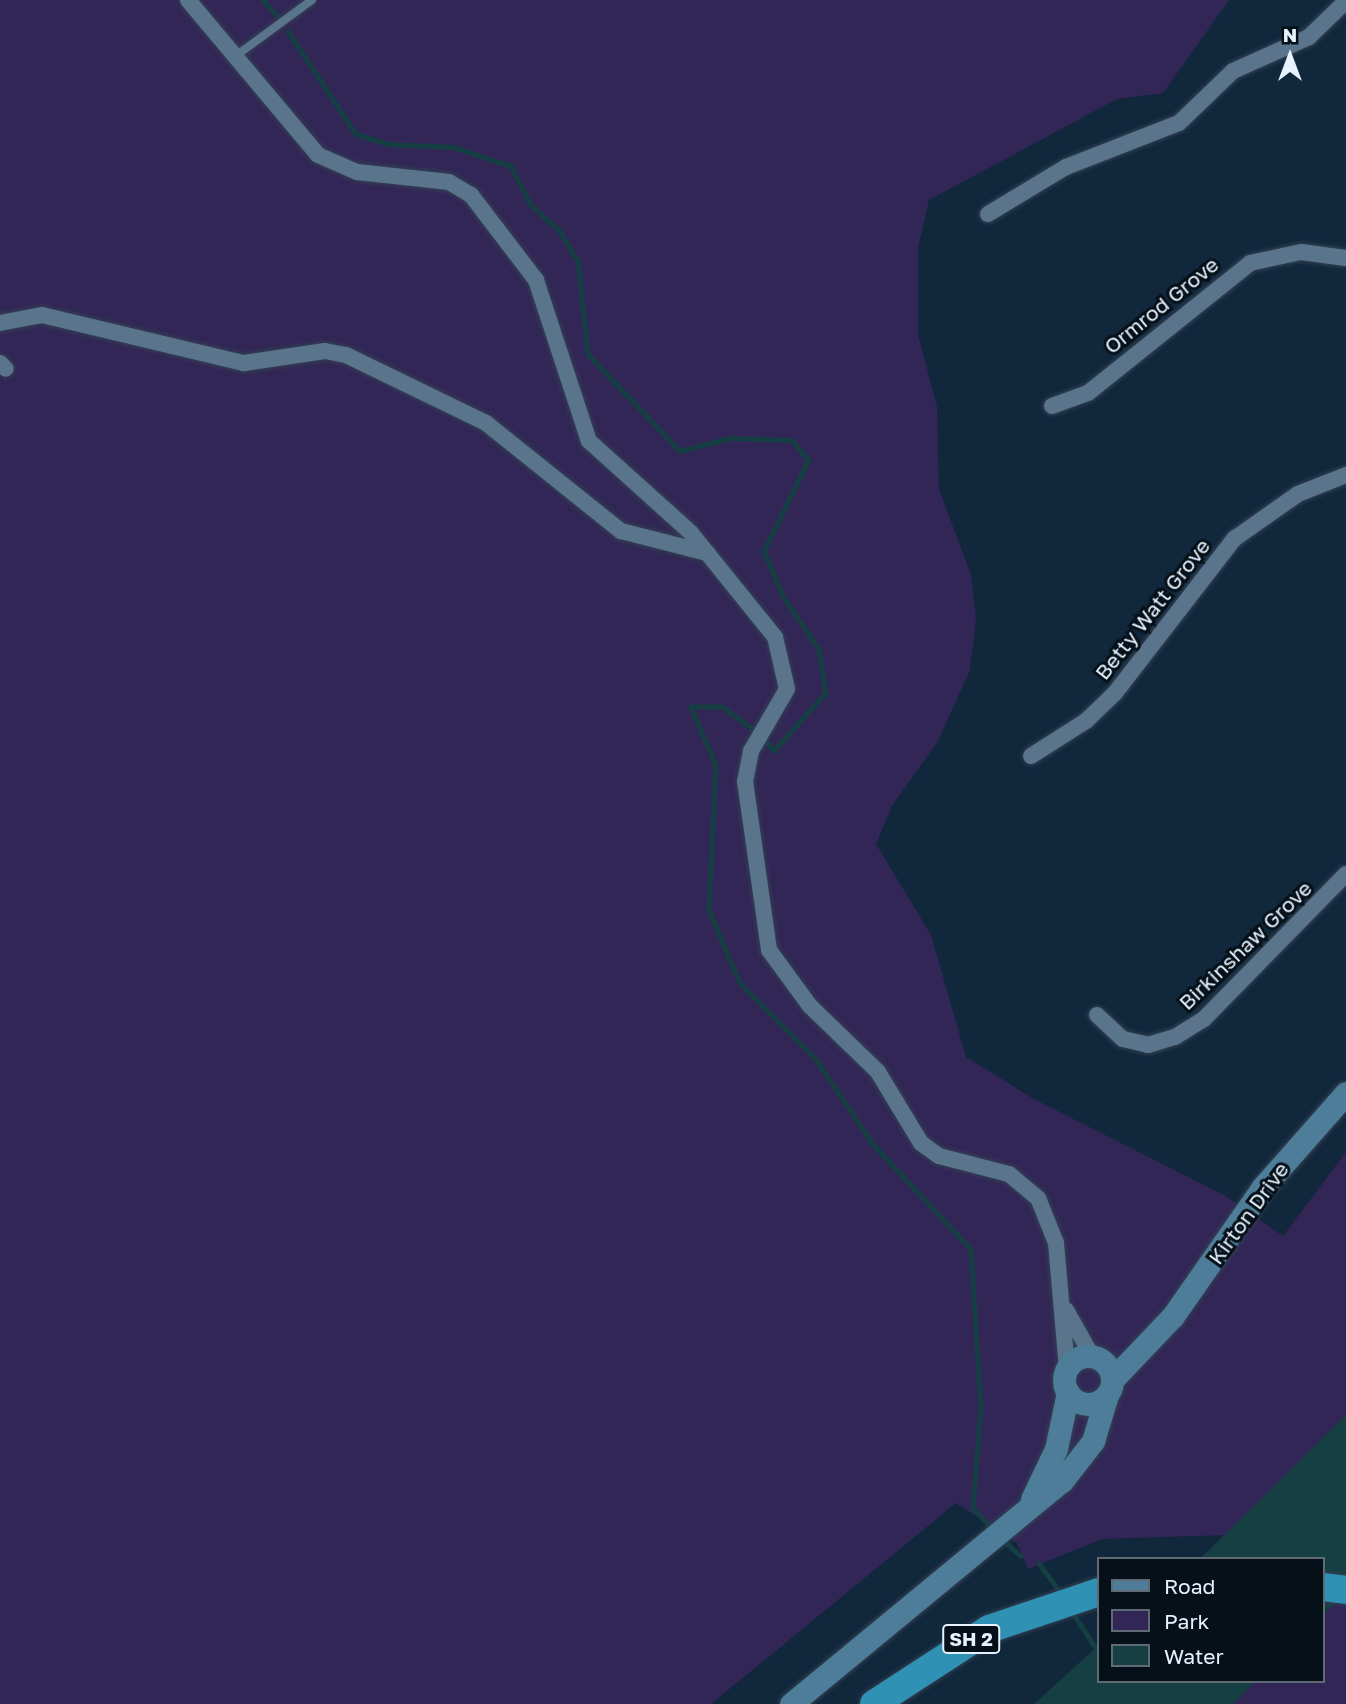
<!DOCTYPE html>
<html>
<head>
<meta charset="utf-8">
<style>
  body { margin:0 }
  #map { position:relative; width:1346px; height:1704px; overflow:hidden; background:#10273c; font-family:"Golos Text",sans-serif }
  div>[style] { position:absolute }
  .green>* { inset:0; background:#322657 }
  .water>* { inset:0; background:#163f43 }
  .stream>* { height:4.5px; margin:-2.25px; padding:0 2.25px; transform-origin:2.25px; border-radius:2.25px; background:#163f43 }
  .roads { filter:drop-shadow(0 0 2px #334152) drop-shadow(0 0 2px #334152) }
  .lane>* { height:8px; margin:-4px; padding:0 4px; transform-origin:4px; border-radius:4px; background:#5a748c }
  .street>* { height:16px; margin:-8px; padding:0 8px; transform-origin:8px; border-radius:8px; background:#5a748c }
  .secondary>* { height:23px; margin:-11.5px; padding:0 11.5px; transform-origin:11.5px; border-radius:11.5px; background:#4d7d98 }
  .secondary>.ring { margin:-11.5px; padding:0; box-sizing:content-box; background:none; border:23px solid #4d7d98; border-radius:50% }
  .highway>* { height:28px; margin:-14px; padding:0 14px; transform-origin:14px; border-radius:14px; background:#2f91b4 }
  span { translate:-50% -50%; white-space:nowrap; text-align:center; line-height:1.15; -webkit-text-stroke:6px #061019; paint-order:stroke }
  .shield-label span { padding:2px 5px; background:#061019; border:2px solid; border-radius:5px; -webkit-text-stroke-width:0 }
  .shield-label { font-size:19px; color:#e6f2fd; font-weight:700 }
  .street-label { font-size:21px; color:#e6f2fd }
  .legend { position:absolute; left:1097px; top:1557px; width:228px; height:126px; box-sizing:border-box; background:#061019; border:2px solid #606a74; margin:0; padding:9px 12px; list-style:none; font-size:21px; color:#e6f2fd }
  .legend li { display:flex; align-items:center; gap:14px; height:35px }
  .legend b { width:35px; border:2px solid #606a74 }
  .north { position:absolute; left:1255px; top:21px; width:70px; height:70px; -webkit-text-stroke:5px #061019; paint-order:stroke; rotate:0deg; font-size:19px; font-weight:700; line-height:28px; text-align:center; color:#e6f2fd }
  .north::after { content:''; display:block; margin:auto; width:24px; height:32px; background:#e6f2fd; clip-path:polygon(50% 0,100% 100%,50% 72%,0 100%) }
</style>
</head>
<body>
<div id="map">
  <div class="green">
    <div style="clip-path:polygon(0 0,1229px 0,1163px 93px,1117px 99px,929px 200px,918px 248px,918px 334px,937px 407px,939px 489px,971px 575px,976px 619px,970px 670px,938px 741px,892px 806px,876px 844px,931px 935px,966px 1057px,1034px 1099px,1224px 1195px,1283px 1236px,1346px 1152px,1346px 1415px,1226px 1535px,1102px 1539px,1028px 1569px,1017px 1543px,956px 1503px,711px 1704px,0 1704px)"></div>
    <div style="clip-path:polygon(1335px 1603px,1346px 1605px,1346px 1704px,1233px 1704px,1256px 1681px,1323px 1681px,1323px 1615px)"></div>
  </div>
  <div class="water">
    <div style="clip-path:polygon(1346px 1415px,1346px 1593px,1323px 1615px,1323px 1559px,1200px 1559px)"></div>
    <div style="clip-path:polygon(1099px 1645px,1099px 1681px,1256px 1681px,1233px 1704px,1034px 1704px)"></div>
  </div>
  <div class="stream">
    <div style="left:263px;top:0;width:22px;rotate:47deg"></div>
    <div style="left:288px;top:31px;width:123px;rotate:56.6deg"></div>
    <div style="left:356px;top:134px;width:34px;rotate:17deg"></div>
    <div style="left:388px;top:144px;width:65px;rotate:2.6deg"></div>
    <div style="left:453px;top:147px;width:61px;rotate:18.1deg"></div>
    <div style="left:511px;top:166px;width:44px;rotate:62.9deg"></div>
    <div style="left:531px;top:205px;width:38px;rotate:42deg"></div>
    <div style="left:559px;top:230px;width:36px;rotate:58deg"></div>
    <div style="left:578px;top:260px;width:95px;rotate:83.9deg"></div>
    <div style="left:588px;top:354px;width:134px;rotate:46.5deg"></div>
    <div style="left:680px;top:451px;width:52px;rotate:-14.6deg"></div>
    <div style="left:730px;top:438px;width:62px;rotate:1.8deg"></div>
    <div style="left:792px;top:440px;width:26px;rotate:50deg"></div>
    <div style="left:809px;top:460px;width:102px;rotate:116.3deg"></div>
    <div style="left:764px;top:551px;width:51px;rotate:66.9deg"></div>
    <div style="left:784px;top:598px;width:62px;rotate:55.5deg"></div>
    <div style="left:819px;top:649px;width:45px;rotate:81deg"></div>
    <div style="left:826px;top:693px;width:78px;rotate:131.9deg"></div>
    <div style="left:774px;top:751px;width:17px;rotate:-130deg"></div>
    <div style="left:756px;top:732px;width:42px;rotate:-143.7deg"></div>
    <div style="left:722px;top:707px;width:31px;rotate:180deg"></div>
    <div style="left:691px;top:707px;width:63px;rotate:66.7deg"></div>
    <div style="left:716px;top:765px;width:145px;rotate:92.8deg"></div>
    <div style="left:709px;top:910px;width:79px;rotate:67deg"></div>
    <div style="left:740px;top:983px;width:106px;rotate:45deg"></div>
    <div style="left:815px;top:1058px;width:104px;rotate:56deg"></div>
    <div style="left:873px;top:1144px;width:144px;rotate:47deg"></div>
    <div style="left:971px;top:1249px;width:158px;rotate:86.4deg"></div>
    <div style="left:981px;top:1407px;width:101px;rotate:94.5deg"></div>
    <div style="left:973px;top:1508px;width:30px;rotate:46deg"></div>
    <div style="left:1002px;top:1539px;width:25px;rotate:42deg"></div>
    <div style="left:1039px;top:1563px;width:37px;rotate:54deg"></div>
    <div style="left:1071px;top:1610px;width:51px;rotate:56.9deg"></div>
  </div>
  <div class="roads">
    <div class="lane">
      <div style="left:237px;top:55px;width:93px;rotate:-36.3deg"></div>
    </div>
    <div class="street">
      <div style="left:188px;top:0;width:202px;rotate:50deg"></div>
      <div style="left:318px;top:155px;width:43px;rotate:23.6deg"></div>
      <div style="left:357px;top:172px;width:93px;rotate:6.2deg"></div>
      <div style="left:449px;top:182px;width:26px;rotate:31deg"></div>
      <div style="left:471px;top:195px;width:107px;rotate:52.6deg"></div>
      <div style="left:536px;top:280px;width:169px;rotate:71.8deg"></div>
      <div style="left:589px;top:441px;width:137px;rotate:42deg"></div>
      <div style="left:691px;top:533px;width:134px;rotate:51.1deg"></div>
      <div style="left:775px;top:637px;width:53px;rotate:77deg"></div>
      <div style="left:787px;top:689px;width:72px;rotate:120.1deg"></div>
      <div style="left:751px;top:751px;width:31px;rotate:101deg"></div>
      <div style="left:745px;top:781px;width:171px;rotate:81.9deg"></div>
      <div style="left:769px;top:950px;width:69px;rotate:53.8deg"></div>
      <div style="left:810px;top:1006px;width:95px;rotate:44.1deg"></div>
      <div style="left:878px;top:1072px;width:83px;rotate:58.8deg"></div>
      <div style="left:921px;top:1143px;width:22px;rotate:36deg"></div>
      <div style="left:939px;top:1156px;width:72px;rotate:14.4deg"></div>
      <div style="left:1009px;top:1174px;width:38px;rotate:40deg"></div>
      <div style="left:1038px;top:1198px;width:48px;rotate:68.2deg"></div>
      <div style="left:1056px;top:1243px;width:126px;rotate:85deg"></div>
      <div style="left:988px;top:214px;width:91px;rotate:-31.1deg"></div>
      <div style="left:1066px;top:167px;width:121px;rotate:-21.3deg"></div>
      <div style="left:1179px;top:123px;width:75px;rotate:-43.9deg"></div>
      <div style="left:1233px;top:71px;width:83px;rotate:-24.1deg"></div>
      <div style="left:1309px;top:37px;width:52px;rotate:-44.2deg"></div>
      <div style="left:0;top:323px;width:43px;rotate:-10.8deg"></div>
      <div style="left:42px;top:315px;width:208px;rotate:13.4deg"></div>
      <div style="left:244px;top:363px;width:82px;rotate:-8.4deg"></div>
      <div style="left:325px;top:351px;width:21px;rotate:11deg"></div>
      <div style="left:346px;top:355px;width:156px;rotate:25.9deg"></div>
      <div style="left:486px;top:423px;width:173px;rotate:38.7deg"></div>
      <div style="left:621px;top:531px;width:89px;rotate:14.3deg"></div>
      <div style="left:0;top:363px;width:8px;rotate:45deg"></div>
      <div style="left:1052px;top:406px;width:38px;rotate:-20deg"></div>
      <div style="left:1088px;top:393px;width:208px;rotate:-38.7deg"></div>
      <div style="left:1250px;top:263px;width:52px;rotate:-12.2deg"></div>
      <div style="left:1301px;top:252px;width:45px;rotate:7.6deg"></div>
      <div style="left:1031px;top:756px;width:65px;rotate:-32.5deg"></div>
      <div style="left:1086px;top:721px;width:40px;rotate:-44deg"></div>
      <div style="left:1115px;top:693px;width:195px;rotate:-52.3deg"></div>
      <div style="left:1234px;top:539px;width:78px;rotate:-35.1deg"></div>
      <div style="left:1298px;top:494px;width:52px;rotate:-21.6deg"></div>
      <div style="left:1097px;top:1015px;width:35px;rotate:43deg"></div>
      <div style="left:1123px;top:1039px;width:26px;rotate:13deg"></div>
      <div style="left:1148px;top:1045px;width:28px;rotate:-17deg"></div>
      <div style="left:1175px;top:1037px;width:34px;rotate:-32deg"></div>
      <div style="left:1204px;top:1019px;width:203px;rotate:-45.6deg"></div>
      <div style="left:1066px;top:1310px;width:53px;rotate:60.5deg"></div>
    </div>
    <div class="secondary">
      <div class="ring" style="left:1064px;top:1356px;width:25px;height:25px"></div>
      <div style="left:1112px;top:1380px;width:88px;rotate:-46.4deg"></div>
      <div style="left:1173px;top:1316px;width:157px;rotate:-55.1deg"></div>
      <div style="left:1263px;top:1187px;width:125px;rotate:-48.6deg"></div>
      <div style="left:1032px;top:1499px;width:55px;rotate:-64.4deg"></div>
      <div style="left:1056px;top:1449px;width:58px;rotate:-78.1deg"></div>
      <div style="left:791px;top:1704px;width:351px;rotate:-39.5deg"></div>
      <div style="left:1062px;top:1481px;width:51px;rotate:-52.2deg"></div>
      <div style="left:1093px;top:1441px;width:48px;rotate:-73.1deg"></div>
    </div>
    <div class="highway">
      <div style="left:1323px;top:1587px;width:23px;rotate:7deg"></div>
      <div style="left:874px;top:1704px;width:137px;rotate:-33.1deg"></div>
      <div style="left:989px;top:1629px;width:116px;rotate:-18.6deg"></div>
    </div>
  </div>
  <div class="shield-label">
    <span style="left:971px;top:1639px">SH 2</span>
  </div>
  <div class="street-label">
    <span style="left:1161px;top:305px;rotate:-39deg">Ormrod Grove</span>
    <span style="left:1152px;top:609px;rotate:-52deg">Betty Watt Grove</span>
    <span style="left:1245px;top:945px;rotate:-44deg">Birkinshaw Grove</span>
    <span style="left:1248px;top:1213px;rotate:-54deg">Kirton Drive</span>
  </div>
  <ul class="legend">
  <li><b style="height:9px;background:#4d7d98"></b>Road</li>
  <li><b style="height:19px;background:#322657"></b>Park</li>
  <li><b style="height:19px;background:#163f43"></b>Water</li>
  </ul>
  <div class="north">N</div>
</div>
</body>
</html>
